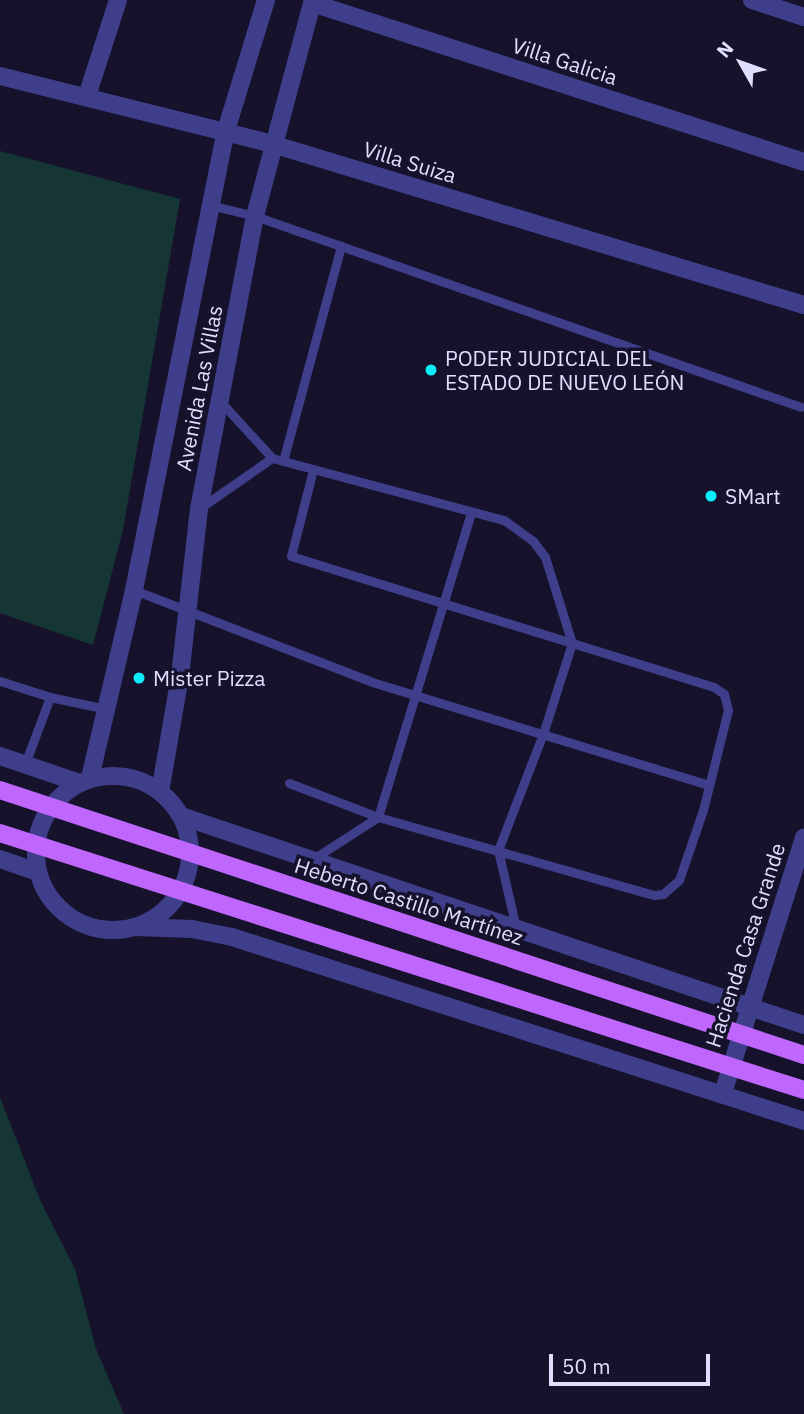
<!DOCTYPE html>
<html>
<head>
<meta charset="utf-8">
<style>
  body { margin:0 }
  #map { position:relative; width:804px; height:1414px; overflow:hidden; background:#16122c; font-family:"IBM Plex Sans",sans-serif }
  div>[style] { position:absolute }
  .green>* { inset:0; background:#153634 }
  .service>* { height:9px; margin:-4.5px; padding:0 4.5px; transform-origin:4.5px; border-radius:4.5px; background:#3e3e8a }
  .minor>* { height:18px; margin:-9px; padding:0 9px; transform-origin:9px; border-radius:9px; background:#3e3e8a }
  .tertiary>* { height:18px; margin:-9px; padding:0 9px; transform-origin:9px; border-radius:9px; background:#3e3e8a }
  .tertiary>.ring { margin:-9px; padding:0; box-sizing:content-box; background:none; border:18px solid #3e3e8a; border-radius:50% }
  .primary>* { height:18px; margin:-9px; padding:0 9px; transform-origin:9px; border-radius:9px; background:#bf67fd }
  .dots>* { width:19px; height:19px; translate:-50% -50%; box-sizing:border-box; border:4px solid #16122c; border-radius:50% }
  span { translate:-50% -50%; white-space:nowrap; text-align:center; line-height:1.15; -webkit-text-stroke:7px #16122c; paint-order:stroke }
  .street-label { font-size:21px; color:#e0deff }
  .poi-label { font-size:21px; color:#e0deff }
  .left { translate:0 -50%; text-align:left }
  .north { position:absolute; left:706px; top:28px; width:70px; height:70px; -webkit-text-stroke:5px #16122c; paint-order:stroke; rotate:310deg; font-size:19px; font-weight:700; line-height:28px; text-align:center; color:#e0deff }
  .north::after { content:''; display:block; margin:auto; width:24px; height:32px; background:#e0deff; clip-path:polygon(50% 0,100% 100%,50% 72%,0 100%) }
  .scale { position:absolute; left:549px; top:1354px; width:161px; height:32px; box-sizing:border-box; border:4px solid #e0deff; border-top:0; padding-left:9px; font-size:21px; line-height:24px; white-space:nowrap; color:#e0deff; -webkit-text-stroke:5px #16122c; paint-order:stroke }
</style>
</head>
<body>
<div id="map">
  <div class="green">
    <div style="clip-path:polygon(0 151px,180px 199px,123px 530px,93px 645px,0 613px)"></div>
    <div style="clip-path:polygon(0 1097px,40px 1200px,75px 1269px,96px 1349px,124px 1414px,0 1414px)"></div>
  </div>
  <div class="service">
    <div style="left:210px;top:205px;width:46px;rotate:13.7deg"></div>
    <div style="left:255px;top:216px;width:578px;rotate:19.28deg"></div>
    <div style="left:220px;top:401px;width:77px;rotate:47.6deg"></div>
    <div style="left:272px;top:458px;width:240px;rotate:15deg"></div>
    <div style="left:504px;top:520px;width:36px;rotate:36deg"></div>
    <div style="left:533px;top:541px;width:20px;rotate:53deg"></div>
    <div style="left:545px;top:557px;width:90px;rotate:72.6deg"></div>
    <div style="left:572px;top:643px;width:92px;rotate:107.7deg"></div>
    <div style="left:544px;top:731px;width:128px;rotate:111.1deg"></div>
    <div style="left:498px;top:850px;width:80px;rotate:77deg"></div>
    <div style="left:283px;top:461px;width:223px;rotate:-74.9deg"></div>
    <div style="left:200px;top:508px;width:88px;rotate:-34.8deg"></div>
    <div style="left:134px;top:590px;width:255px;rotate:21.1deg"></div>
    <div style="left:372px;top:682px;width:352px;rotate:17deg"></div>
    <div style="left:0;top:681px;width:52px;rotate:17.7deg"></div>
    <div style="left:50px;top:697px;width:72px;rotate:110.5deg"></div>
    <div style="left:50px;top:697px;width:57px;rotate:12.1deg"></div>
    <div style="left:289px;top:783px;width:95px;rotate:20.9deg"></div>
    <div style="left:378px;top:817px;width:287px;rotate:15.8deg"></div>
    <div style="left:654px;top:895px;width:9px;rotate:-6deg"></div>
    <div style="left:663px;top:894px;width:21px;rotate:-41deg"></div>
    <div style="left:679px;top:880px;width:74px;rotate:-71.1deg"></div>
    <div style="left:703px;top:810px;width:103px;rotate:-76deg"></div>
    <div style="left:728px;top:710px;width:16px;rotate:-104deg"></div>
    <div style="left:724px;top:694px;width:12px;rotate:-145deg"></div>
    <div style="left:714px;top:687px;width:443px;rotate:-162.8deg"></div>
    <div style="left:291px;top:556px;width:89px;rotate:-75.7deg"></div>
    <div style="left:313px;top:859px;width:77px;rotate:-32.9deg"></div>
    <div style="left:378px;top:817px;width:319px;rotate:-73deg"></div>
  </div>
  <div class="minor">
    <div style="left:752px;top:0;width:55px;rotate:18.1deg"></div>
    <div style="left:312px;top:3px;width:517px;rotate:17.91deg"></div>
    <div style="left:0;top:76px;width:280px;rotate:14deg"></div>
    <div style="left:272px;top:144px;width:556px;rotate:16.84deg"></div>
    <div style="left:87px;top:96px;width:101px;rotate:-72.1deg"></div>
  </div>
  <div class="tertiary">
    <div style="left:0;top:756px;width:81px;rotate:18.7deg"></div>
    <div class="ring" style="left:36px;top:776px;width:136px;height:136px"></div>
    <div style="left:90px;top:778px;width:193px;rotate:-76.8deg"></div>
    <div style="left:134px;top:590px;width:465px;rotate:-78.7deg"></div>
    <div style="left:225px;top:134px;width:140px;rotate:-73deg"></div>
    <div style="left:160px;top:792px;width:118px;rotate:-80.2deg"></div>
    <div style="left:180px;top:676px;width:168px;rotate:-83.5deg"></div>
    <div style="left:199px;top:509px;width:298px;rotate:-79.2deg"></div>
    <div style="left:255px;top:216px;width:224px;rotate:-75deg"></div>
    <div style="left:181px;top:816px;width:657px;rotate:18.55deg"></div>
    <div style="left:0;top:859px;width:39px;rotate:19deg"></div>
    <div style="left:136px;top:927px;width:56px;rotate:2deg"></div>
    <div style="left:192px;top:929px;width:41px;rotate:11.3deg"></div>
    <div style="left:232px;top:937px;width:601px;rotate:17.83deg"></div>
    <div style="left:723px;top:1093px;width:268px;rotate:-72.4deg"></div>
  </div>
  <div class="primary">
    <div style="left:0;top:790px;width:847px;rotate:18.24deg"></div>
    <div style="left:0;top:833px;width:844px;rotate:17.73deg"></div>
  </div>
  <div class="dots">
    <div style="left:431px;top:370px;background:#0decfb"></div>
    <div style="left:711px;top:496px;background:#0decfb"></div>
    <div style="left:139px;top:678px;background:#0decfb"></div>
  </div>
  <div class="street-label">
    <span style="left:565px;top:61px;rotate:18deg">Villa Galicia</span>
    <span style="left:410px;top:162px;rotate:17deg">Villa Suiza</span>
    <span style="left:199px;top:388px;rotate:-79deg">Avenida Las Villas</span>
    <span style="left:409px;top:901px;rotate:18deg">Heberto Castillo Martínez</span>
    <span style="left:745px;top:945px;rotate:-72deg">Hacienda Casa Grande</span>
  </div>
  <div class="poi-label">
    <span class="left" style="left:445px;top:370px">PODER JUDICIAL DEL<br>ESTADO DE NUEVO LEÓN</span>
    <span class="left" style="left:725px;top:496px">SMart</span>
    <span class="left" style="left:153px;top:678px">Mister Pizza</span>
  </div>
  <div class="north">N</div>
  <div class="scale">50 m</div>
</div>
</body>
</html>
